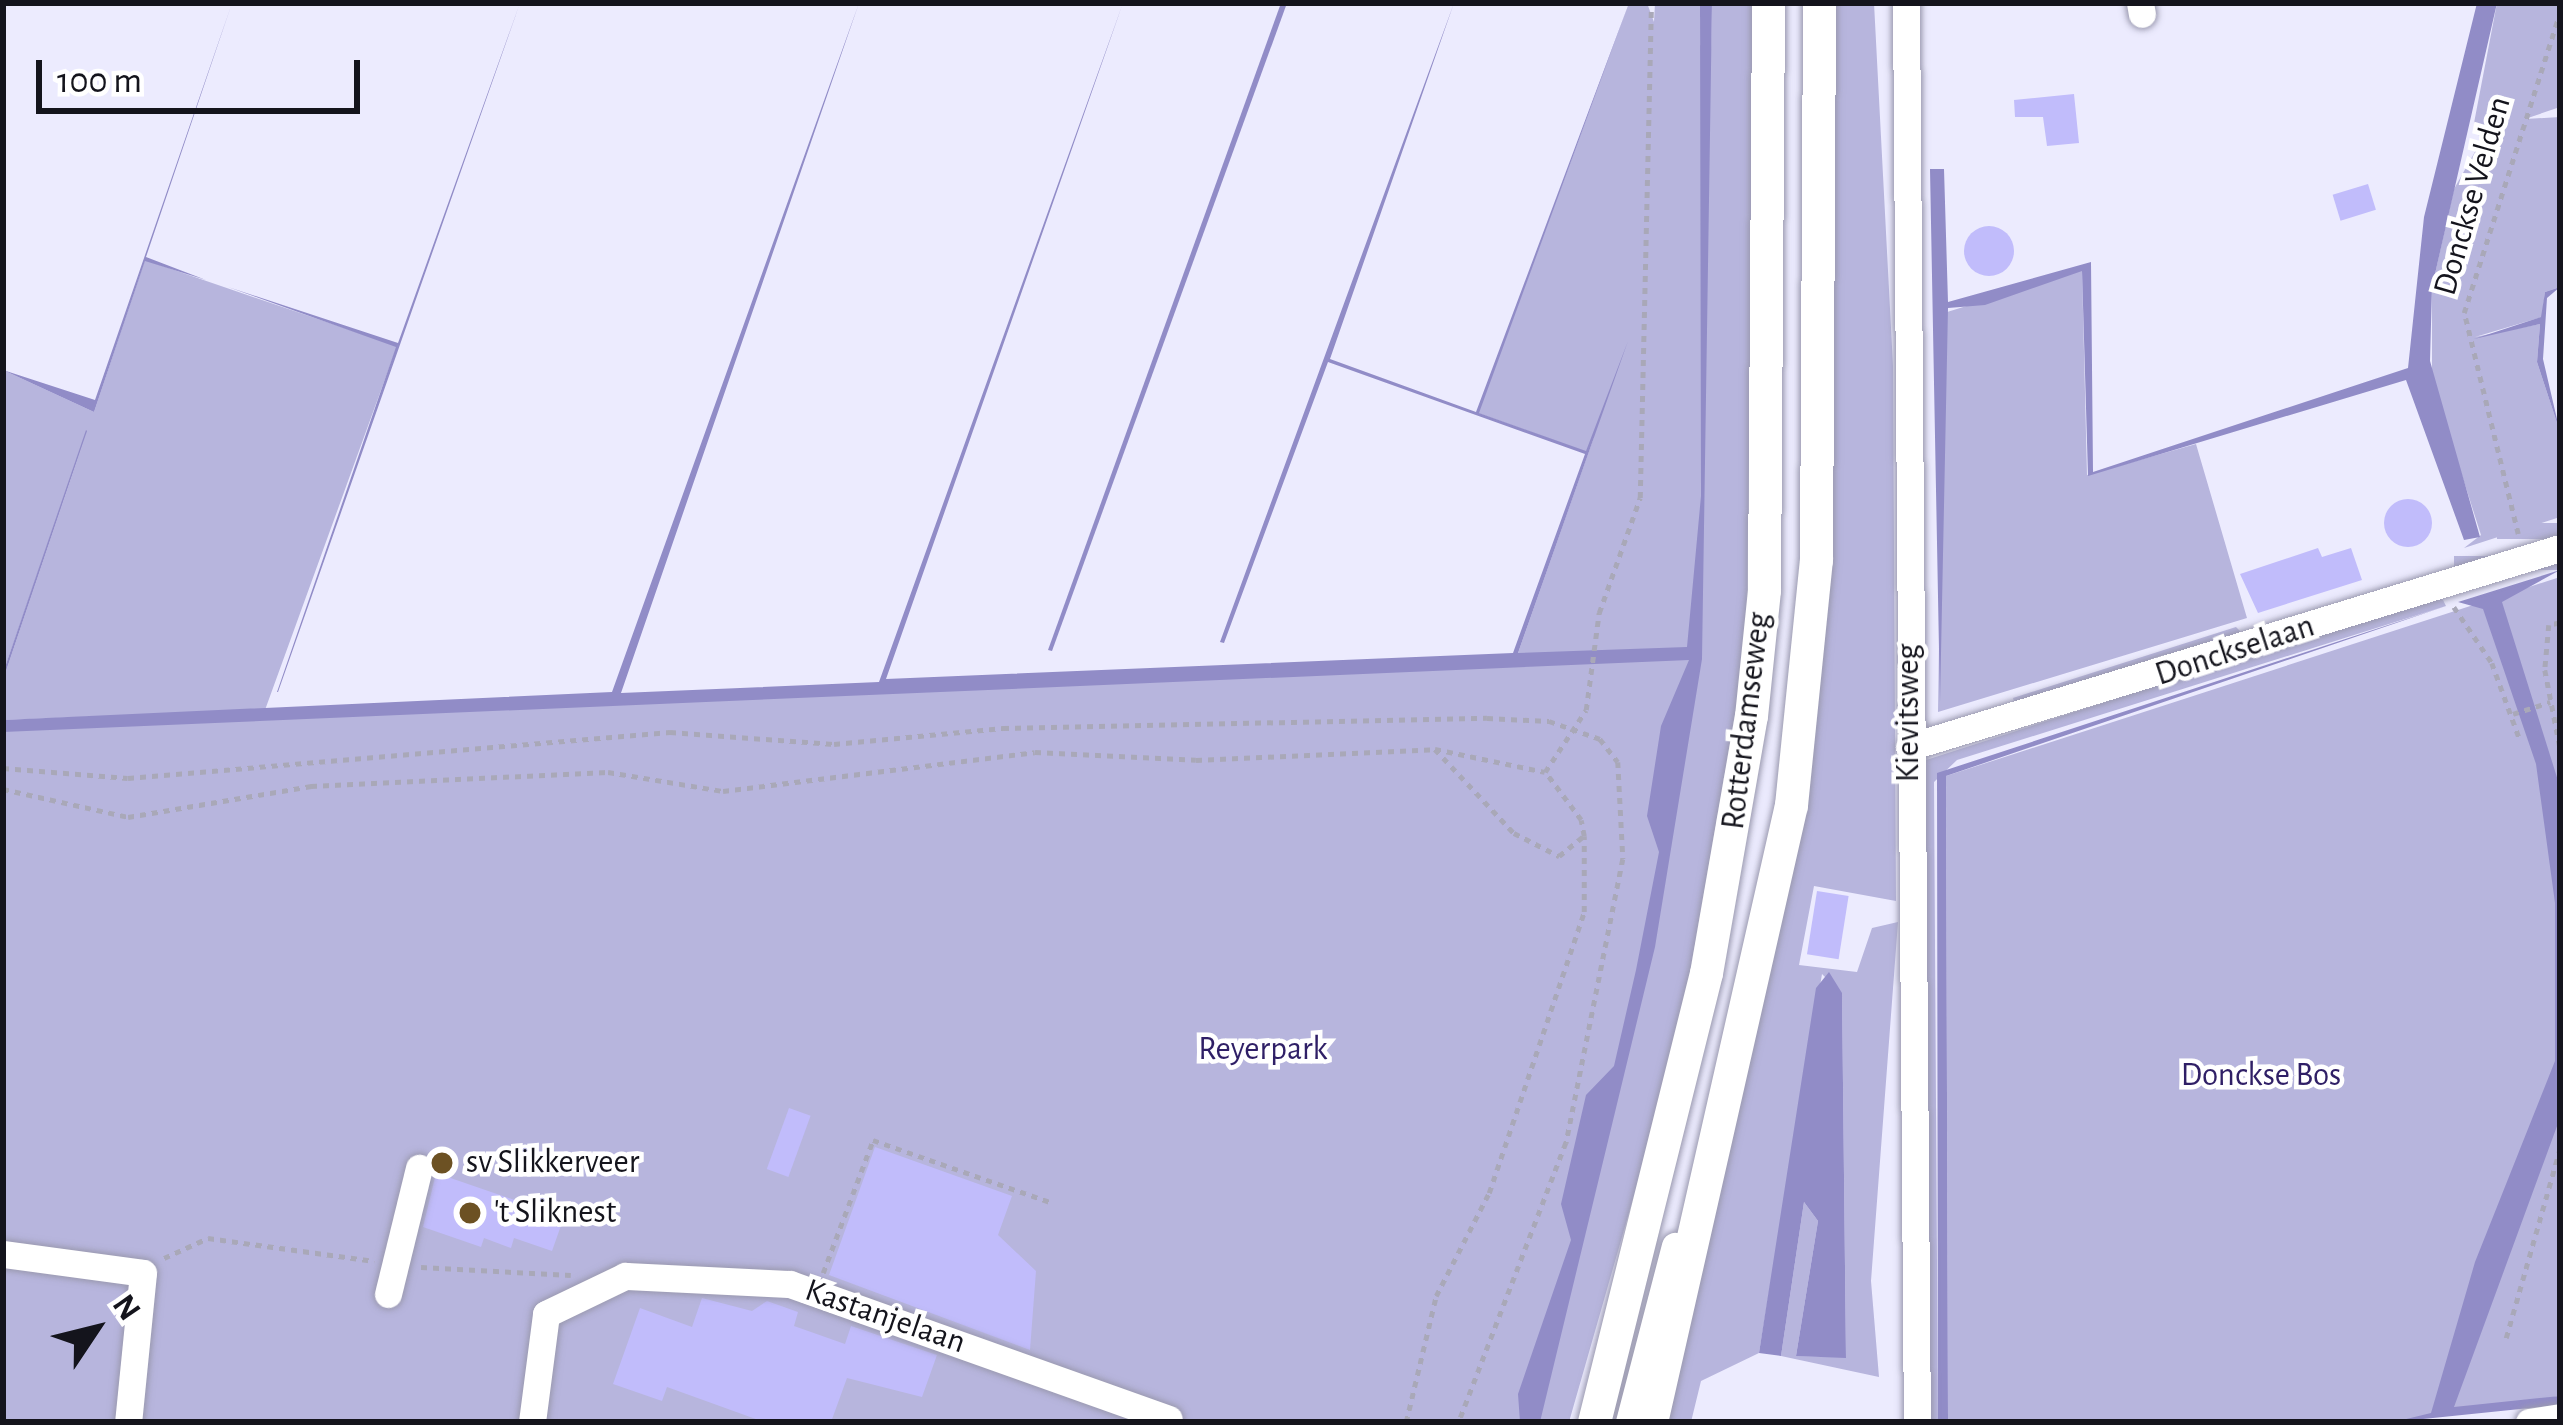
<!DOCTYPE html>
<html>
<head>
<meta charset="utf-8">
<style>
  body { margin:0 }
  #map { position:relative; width:2563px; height:1425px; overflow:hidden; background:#ecebfe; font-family:"Alegreya Sans",sans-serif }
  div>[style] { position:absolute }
  .green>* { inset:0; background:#b7b5dd; transform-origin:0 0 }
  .water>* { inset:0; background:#918cc7 }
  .building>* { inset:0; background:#c1bcfb; transform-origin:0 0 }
  .round { border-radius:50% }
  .path>* { height:4.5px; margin-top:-2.25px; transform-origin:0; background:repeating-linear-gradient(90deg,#a9a8b8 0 6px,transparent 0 12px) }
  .roads { filter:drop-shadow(0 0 3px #9a99af) drop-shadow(0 0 3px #9a99af) }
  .minor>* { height:27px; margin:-13.5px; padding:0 13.5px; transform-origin:13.5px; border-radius:13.5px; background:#fff }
  .major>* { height:33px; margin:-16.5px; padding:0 16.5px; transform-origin:16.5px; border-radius:16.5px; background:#fff }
  .dots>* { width:33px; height:33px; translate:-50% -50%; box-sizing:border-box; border:6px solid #fff; border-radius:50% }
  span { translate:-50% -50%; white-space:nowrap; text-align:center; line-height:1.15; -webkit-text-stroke:9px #fff; paint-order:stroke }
  .street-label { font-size:33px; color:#14141c }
  .park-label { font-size:33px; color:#2f1f66 }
  .poi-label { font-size:33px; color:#14141c }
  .left { translate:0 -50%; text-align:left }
  .frame { position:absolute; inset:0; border:6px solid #14141c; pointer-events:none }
  .north { position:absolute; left:36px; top:1269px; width:120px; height:120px; -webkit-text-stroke:9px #fff; paint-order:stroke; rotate:55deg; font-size:33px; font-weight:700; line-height:48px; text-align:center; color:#14141c }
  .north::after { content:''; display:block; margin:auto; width:42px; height:54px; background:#14141c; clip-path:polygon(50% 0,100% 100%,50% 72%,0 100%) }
  .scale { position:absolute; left:36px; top:60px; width:324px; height:54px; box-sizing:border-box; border:6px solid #14141c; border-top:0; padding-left:15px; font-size:36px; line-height:42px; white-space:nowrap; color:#14141c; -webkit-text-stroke:9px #fff; paint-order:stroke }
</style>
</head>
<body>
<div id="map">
  <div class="green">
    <div style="clip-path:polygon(1629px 3px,1647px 3px,1654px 22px,1655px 3px,1700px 3px,1700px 45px,1711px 50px,1712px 3px,1756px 3px,1746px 651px,1679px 1038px,1569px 1422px,3px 1422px,3px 728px,1532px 666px,1518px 653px,1594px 437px,1586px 452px,1478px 413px)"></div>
    <div style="clip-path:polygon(1824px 3px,1874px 3px,1893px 366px,1896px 901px,1814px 886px,1799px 965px,1857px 972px,1872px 928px,1898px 922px,1871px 1281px,1879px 1377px,1781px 1356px,1804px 1202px,1818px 1221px,1796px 1356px,1846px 1357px,1842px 994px,1822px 974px,1759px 1353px,1701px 1381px,1691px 1422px,1668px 1422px,1795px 846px)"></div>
    <div style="clip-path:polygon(2497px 3px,2560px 3px,2560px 107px,2525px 119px,2560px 117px,2560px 287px,2545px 292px,2542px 317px,2475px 337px,2540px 324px,2537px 362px,2560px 432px,2560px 517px,2464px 548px,2481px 535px,2432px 381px,2432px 287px,2454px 189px,2481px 141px,2474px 123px)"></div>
    <div style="clip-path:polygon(145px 260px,397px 346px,265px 710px,3px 720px,3px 680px,87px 431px,3px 673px,3px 370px,94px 412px)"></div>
    <div style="clip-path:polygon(2082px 270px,2087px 475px,2196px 444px,2247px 618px,1938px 712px,1944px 313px)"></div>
    <div style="left:2560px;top:523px;width:16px;height:63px;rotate:90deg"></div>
    <div style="left:2560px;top:556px;width:14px;height:106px;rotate:90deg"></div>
    <div style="clip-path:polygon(2560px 577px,2560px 1396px,2394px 1422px,1948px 1422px,1946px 776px)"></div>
    <div style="clip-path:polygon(2440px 594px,2446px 606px,1957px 760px,1934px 782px,1938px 1422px,1928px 1422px,1923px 761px)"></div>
    <div style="clip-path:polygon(2236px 627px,2243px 634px,2017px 712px,2013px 698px)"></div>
  </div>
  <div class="water">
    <div style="clip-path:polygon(232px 3px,146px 257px,206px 280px,145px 261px,94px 412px,3px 370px,95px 400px)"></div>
    <div style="clip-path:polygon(520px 3px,278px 692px,277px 692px,396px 347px,228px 287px,398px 343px)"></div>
    <div style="clip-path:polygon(859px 3px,621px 693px,879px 682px,1123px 3px,886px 679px,1513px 653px,1585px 454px,1328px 362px,1224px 643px,1220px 642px,1454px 3px,1330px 359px,1476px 412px,1629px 3px,1479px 413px,1586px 451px,1628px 341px,1518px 653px,1687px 647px,1701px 496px,1700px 3px,1712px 3px,1702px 659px,1655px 947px,1540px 1422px,1520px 1422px,1518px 1394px,1571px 1240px,1561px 1204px,1586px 1095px,1614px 1066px,1636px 970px,1659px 852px,1647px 816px,1661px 726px,1689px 660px,3px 732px,3px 720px,612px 692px)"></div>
    <div style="clip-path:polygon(1281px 3px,1287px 3px,1052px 651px,1048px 650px)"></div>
    <div style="clip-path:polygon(2477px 3px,2497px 3px,2432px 287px,2430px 361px,2480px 537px,2464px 540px,2406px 380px,2088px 476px,2082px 271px,1985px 305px,1948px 308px,1940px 703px,1930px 169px,1944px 169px,1948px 302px,2091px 262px,2093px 472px,2408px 368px,2424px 217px)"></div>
    <div style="clip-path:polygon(2560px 287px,2547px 298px,2543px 359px,2560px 432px,2537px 362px,2540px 324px,2474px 339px,2541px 317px,2545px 292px)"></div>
    <div style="clip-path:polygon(86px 430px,87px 431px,3px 680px,3px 673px)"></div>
    <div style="clip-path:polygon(2560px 570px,2502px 602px,2560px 787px,2560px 1118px,2454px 1407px,2560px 1396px,2560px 1405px,2394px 1422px,2431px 1413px,2475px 1262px,2555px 1061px,2555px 903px,2536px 764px,2483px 609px,2458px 602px)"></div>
    <div style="clip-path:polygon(2446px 606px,1946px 776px,1948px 1422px,1938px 1422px,1937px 773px)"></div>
    <div style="clip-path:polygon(1829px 972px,1842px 993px,1846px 1358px,1796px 1356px,1818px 1221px,1804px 1202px,1781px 1356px,1759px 1353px,1816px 988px)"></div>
  </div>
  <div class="building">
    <div style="clip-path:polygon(2074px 94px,2079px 143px,2047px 146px,2043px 117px,2015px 117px,2014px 100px)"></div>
    <div style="left:2368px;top:184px;width:27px;height:37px;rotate:73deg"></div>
    <div class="round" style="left:1964px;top:226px;width:50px;height:50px"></div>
    <div class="round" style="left:2384px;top:499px;width:48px;height:48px"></div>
    <div style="clip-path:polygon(2318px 548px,2322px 557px,2351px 548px,2362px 580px,2258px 613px,2240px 574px)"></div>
    <div style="left:1817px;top:891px;width:32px;height:64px;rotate:9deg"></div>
    <div style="left:789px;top:1108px;width:23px;height:65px;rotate:20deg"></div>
    <div style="clip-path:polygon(875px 1147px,1012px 1196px,998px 1235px,1036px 1271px,1030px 1350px,829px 1275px)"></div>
    <div style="clip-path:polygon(436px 1173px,564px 1217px,552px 1251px,514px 1238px,511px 1248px,484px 1238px,481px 1247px,423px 1227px)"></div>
    <div style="clip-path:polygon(702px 1298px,752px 1311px,767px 1301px,798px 1312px,794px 1326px,845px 1344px,851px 1326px,937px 1355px,922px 1397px,847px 1378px,831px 1422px,764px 1422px,667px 1387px,662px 1401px,613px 1384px,640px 1308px,692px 1327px)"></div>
  </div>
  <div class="path">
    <div style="left:2518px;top:534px;width:228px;rotate:-103.7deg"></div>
    <div style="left:2464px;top:313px;width:315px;rotate:-72.3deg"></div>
    <div style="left:2454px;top:607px;width:68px;rotate:55.8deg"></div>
    <div style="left:2492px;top:663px;width:82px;rotate:70deg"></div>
    <div style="left:2560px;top:623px;width:11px;rotate:170deg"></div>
    <div style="left:2549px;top:625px;width:45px;rotate:95.1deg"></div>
    <div style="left:2545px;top:670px;width:78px;rotate:79deg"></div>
    <div style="left:2513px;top:714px;width:39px;rotate:-18deg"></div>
    <div style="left:1435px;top:749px;width:115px;rotate:46.8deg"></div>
    <div style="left:1514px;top:833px;width:51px;rotate:27.1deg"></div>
    <div style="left:1559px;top:856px;width:32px;rotate:-39deg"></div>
    <div style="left:1584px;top:836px;width:16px;rotate:-101deg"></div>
    <div style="left:1581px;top:820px;width:60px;rotate:-126.9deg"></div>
    <div style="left:3px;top:768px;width:125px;rotate:4.6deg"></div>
    <div style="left:128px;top:778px;width:544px;rotate:-4.85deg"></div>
    <div style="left:670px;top:732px;width:164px;rotate:4.2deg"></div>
    <div style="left:834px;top:744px;width:170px;rotate:-5.4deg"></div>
    <div style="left:1003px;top:728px;width:484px;rotate:-1.2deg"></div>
    <div style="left:1487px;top:718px;width:62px;rotate:2.8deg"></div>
    <div style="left:1549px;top:721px;width:54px;rotate:19.4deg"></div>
    <div style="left:1600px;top:739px;width:29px;rotate:52deg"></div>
    <div style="left:1618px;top:762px;width:97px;rotate:87deg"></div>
    <div style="left:1623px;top:859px;width:290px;rotate:101.3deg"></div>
    <div style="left:1566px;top:1143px;width:299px;rotate:111deg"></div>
    <div style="left:3px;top:789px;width:128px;rotate:12.6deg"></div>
    <div style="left:128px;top:817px;width:186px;rotate:-9.6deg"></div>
    <div style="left:311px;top:786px;width:297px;rotate:-2.7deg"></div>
    <div style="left:608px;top:772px;width:117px;rotate:9.4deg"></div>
    <div style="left:723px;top:791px;width:314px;rotate:-7.1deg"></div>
    <div style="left:1035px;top:752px;width:161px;rotate:2.8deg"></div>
    <div style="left:1196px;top:760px;width:239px;rotate:-2.6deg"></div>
    <div style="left:1435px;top:749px;width:112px;rotate:11.8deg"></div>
    <div style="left:1545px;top:772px;width:74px;rotate:-56.5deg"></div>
    <div style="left:1586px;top:710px;width:98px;rotate:-82.4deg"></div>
    <div style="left:1599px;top:613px;width:122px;rotate:-70.4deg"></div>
    <div style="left:1640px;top:498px;width:495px;rotate:-88.7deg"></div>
    <div style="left:164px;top:1258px;width:48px;rotate:-24.4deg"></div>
    <div style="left:208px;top:1238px;width:168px;rotate:7.9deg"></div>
    <div style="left:421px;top:1267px;width:150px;rotate:3.1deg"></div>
    <div style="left:823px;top:1273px;width:142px;rotate:-69.4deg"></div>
    <div style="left:873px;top:1140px;width:188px;rotate:19.3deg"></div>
    <div style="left:2506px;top:1338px;width:197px;rotate:-74.1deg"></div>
    <div style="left:1406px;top:1422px;width:130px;rotate:-76.6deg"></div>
    <div style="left:1436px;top:1296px;width:116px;rotate:-62.8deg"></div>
    <div style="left:1489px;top:1193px;width:297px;rotate:-71.3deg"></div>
    <div style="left:1584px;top:912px;width:76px;rotate:-90deg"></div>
  </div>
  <div class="roads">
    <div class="minor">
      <div style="left:1906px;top:3px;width:1419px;rotate:89.56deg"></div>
      <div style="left:2140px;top:3px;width:11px;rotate:80deg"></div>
      <div style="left:1909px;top:747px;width:681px;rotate:-17deg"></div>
      <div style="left:3px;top:1254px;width:141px;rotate:7.7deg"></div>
      <div style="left:143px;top:1273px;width:150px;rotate:95.7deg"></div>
      <div style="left:388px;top:1294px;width:130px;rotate:-76.2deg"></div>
      <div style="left:532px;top:1422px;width:109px;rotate:-82.6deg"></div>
      <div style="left:546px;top:1314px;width:88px;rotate:-25.7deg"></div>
      <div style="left:625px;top:1276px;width:165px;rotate:2.8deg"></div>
      <div style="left:790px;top:1284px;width:402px;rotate:19.6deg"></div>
      <div style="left:1629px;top:1422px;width:182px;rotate:-75.4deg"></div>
      <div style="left:2529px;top:1422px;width:31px;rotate:-9deg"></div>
    </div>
    <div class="major">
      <div style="left:1594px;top:1422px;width:463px;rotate:-76deg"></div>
      <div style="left:1706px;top:973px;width:261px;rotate:-80.1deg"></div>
      <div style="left:1751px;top:716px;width:127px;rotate:-84.1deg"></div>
      <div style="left:1764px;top:590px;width:587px;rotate:-89.61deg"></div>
      <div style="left:1651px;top:1422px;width:633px;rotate:-77.22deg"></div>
      <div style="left:1791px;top:805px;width:246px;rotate:-84.2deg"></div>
      <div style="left:1816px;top:560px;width:557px;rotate:-89.69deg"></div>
    </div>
  </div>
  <div class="dots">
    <div style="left:442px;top:1163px;background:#6c5123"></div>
    <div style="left:470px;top:1213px;background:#6c5123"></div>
  </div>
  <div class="street-label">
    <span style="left:2473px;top:196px;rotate:-74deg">Donckse Velden</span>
    <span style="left:2235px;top:651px;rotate:-18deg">Donckselaan</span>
    <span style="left:1909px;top:713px;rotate:-90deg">Kievitsweg</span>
    <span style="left:1747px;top:721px;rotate:-83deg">Rotterdamseweg</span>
    <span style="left:885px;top:1317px;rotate:19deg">Kastanjelaan</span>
  </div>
  <div class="park-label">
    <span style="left:1263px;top:1050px">Reyerpark</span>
    <span style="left:2261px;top:1076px">Donckse Bos</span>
  </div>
  <div class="poi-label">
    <span class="left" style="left:466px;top:1163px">sv Slikkerveer</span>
    <span class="left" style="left:494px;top:1213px">'t Sliknest</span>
  </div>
  <div class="frame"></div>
  <div class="north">N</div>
  <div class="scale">100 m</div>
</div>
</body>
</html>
